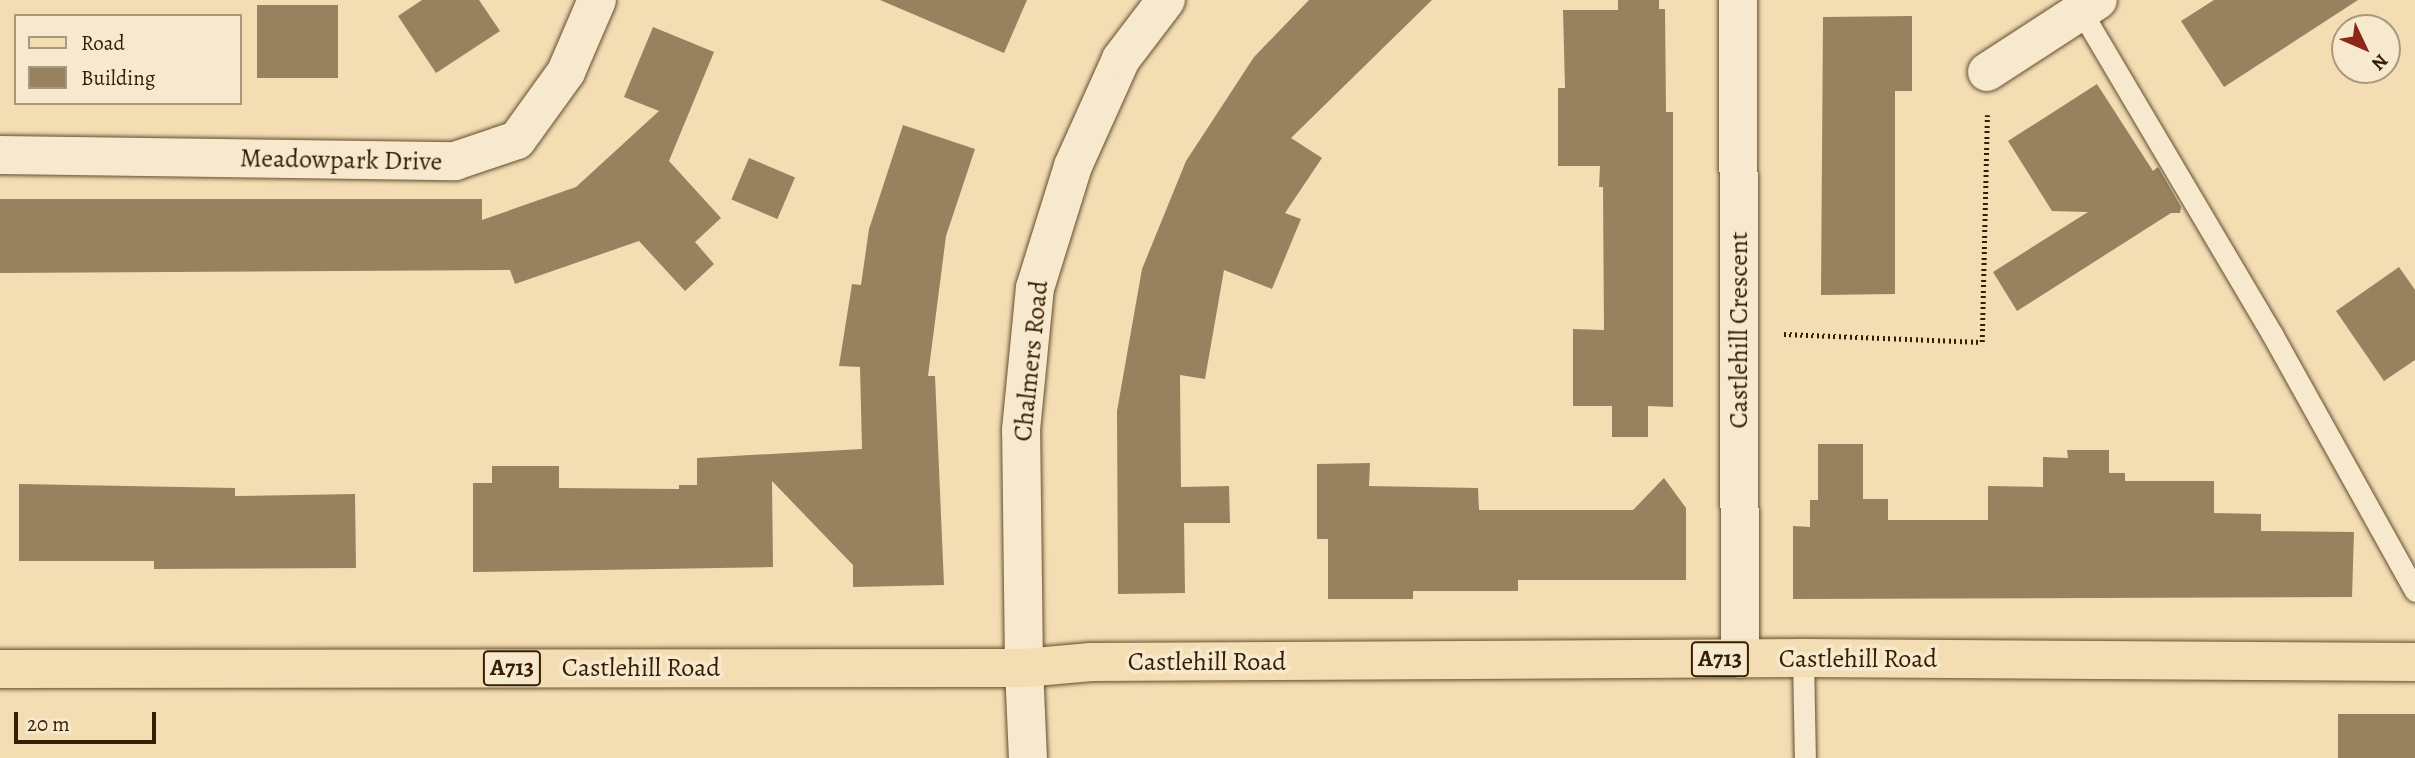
<!DOCTYPE html>
<html>
<head>
<meta charset="utf-8">
<style>
  body { margin:0 }
  #map { position:relative; width:2415px; height:758px; overflow:hidden; background:#f3ddb3; font-family:Alegreya,serif }
  div>[style] { position:absolute }
  .building>* { inset:0; background:#98815e; transform-origin:0 0 }
  .path>* { height:4.5px; margin-top:-2.25px; transform-origin:0; background:repeating-linear-gradient(90deg,#361e02 0 2px,transparent 0 5.5px) }
  .roads { filter:drop-shadow(0 0 2px #654e2e) drop-shadow(0 0 2px #654e2e) }
  .service>* { height:21px; margin:-10.5px; padding:0 10.5px; transform-origin:10.5px; border-radius:10.5px; background:#f7e9ce }
  .minor>* { height:38px; margin:-19px; padding:0 19px; transform-origin:19px; border-radius:19px; background:#f7e9ce }
  .tertiary>* { height:38px; margin:-19px; padding:0 19px; transform-origin:19px; border-radius:19px; background:#f7e9ce }
  .primary>* { height:38px; margin:-19px; padding:0 19px; transform-origin:19px; border-radius:19px; background:#f3ddb3 }
  span { translate:-50% -50%; white-space:nowrap; text-align:center; line-height:1.15; -webkit-text-stroke:7px #f7e9ce; paint-order:stroke }
  .shield-label span { padding:2px 5px; background:#f7e9ce; border:2px solid; border-radius:5px; -webkit-text-stroke-width:0 }
  .shield-label { font-size:24px; color:#361e02; font-weight:700 }
  .street-label { font-size:26px; color:#361e02 }
  .legend { position:absolute; left:14px; top:14px; width:228px; height:91px; box-sizing:border-box; background:#f7e9ce; border:2px solid #aa987c; margin:0; padding:9px 12px; list-style:none; font-size:21px; color:#361e02 }
  .legend li { display:flex; align-items:center; gap:14px; height:35px }
  .legend b { width:35px; border:2px solid #aa987c }
  .north { position:absolute; left:2331px; top:14px; width:70px; height:70px; box-sizing:border-box; background:#f7e9ce; border:2px solid #aa987c; border-radius:50%; rotate:134deg; font-size:19px; font-weight:700; line-height:28px; text-align:center; color:#361e02 }
  .north::after { content:''; display:block; margin:auto; width:24px; height:32px; background:#8f2418; clip-path:polygon(50% 0,100% 100%,50% 72%,0 100%) }
  .scale { position:absolute; left:14px; top:712px; width:142px; height:32px; box-sizing:border-box; border:4px solid #361e02; border-top:0; padding-left:9px; font-size:21px; line-height:24px; white-space:nowrap; color:#361e02; -webkit-text-stroke:5px #f7e9ce; paint-order:stroke }
</style>
</head>
<body>
<div id="map">
  <div class="building">
    <div style="clip-path:polygon(422px 0,479px 0,500px 31px,436px 73px,398px 16px)"></div>
    <div style="clip-path:polygon(880px 0,1027px 0,1004px 53px)"></div>
    <div style="clip-path:polygon(1309px 0,1432px 0,1291px 138px,1322px 158px,1285px 213px,1301px 219px,1272px 289px,1224px 270px,1205px 379px,1180px 375px,1181px 487px,1229px 486px,1230px 523px,1184px 523px,1185px 593px,1118px 594px,1117px 411px,1142px 269px,1186px 161px,1254px 57px)"></div>
    <div style="clip-path:polygon(1618px 0,1659px 0,1659px 9px,1665px 9px,1666px 112px,1673px 112px,1673px 407px,1648px 406px,1648px 437px,1612px 437px,1612px 406px,1573px 406px,1573px 329px,1604px 330px,1603px 187px,1599px 187px,1600px 166px,1558px 166px,1558px 88px,1565px 88px,1563px 10px,1618px 10px)"></div>
    <div style="clip-path:polygon(2214px 0,2358px 0,2224px 87px,2181px 21px)"></div>
    <div style="left:257px;top:5px;width:81px;height:73px"></div>
    <div style="clip-path:polygon(1912px 16px,1912px 91px,1895px 91px,1895px 294px,1821px 295px,1823px 17px)"></div>
    <div style="clip-path:polygon(653px 27px,714px 52px,669px 161px,721px 218px,695px 242px,714px 264px,685px 291px,639px 241px,515px 284px,510px 270px,0 273px,0 199px,482px 199px,482px 220px,576px 187px,659px 111px,624px 97px)"></div>
    <div style="clip-path:polygon(2097px 84px,2153px 171px,2158px 167px,2181px 207px,2180px 213px,2171px 213px,2017px 311px,1993px 272px,2088px 212px,2052px 211px,2008px 141px)"></div>
    <div style="clip-path:polygon(903px 125px,975px 149px,946px 236px,928px 376px,935px 376px,944px 585px,853px 587px,853px 565px,772px 481px,773px 567px,473px 572px,473px 483px,492px 483px,492px 466px,559px 466px,559px 488px,679px 489px,679px 485px,697px 485px,697px 458px,862px 449px,860px 367px,839px 366px,852px 284px,861px 285px,869px 229px)"></div>
    <div style="left:749px;top:158px;width:50px;height:45px;rotate:23deg"></div>
    <div style="clip-path:polygon(2399px 267px,2415px 290px,2415px 360px,2384px 381px,2336px 311px)"></div>
    <div style="clip-path:polygon(1818px 444px,1863px 444px,1863px 499px,1888px 499px,1888px 520px,1988px 520px,1988px 486px,2043px 487px,2043px 457px,2068px 458px,2067px 450px,2109px 450px,2109px 473px,2125px 473px,2125px 481px,2214px 481px,2214px 513px,2261px 514px,2261px 531px,2354px 532px,2352px 597px,1793px 599px,1793px 526px,1810px 527px,1810px 500px,1818px 500px)"></div>
    <div style="clip-path:polygon(1370px 463px,1369px 486px,1478px 488px,1479px 510px,1633px 510px,1664px 478px,1686px 508px,1686px 580px,1518px 580px,1518px 591px,1413px 591px,1413px 599px,1328px 599px,1328px 539px,1317px 539px,1317px 464px)"></div>
    <div style="clip-path:polygon(19px 484px,235px 488px,235px 496px,355px 494px,356px 568px,154px 569px,154px 561px,19px 561px)"></div>
    <div style="left:2338px;top:714px;width:77px;height:44px"></div>
  </div>
  <div class="path">
    <div style="left:1784px;top:334px;width:198px;rotate:2.3deg"></div>
    <div style="left:1982px;top:342px;width:227px;rotate:-88.7deg"></div>
  </div>
  <div class="roads">
    <div class="service">
      <div style="left:2081px;top:11px;width:375px;rotate:59.4deg"></div>
      <div style="left:2272px;top:334px;width:294px;rotate:60.9deg"></div>
      <div style="left:1803px;top:658px;width:100px;rotate:88.9deg"></div>
    </div>
    <div class="minor">
      <div style="left:1738px;top:0;width:659px;rotate:89.83deg"></div>
      <div style="left:1987px;top:72px;width:132px;rotate:-33deg"></div>
      <div style="left:0;top:155px;width:455px;rotate:0.8deg"></div>
      <div style="left:455px;top:161px;width:65px;rotate:-18.7deg"></div>
      <div style="left:517px;top:140px;width:84px;rotate:-54.2deg"></div>
      <div style="left:566px;top:72px;width:78px;rotate:-66.7deg"></div>
      <div style="left:1024px;top:668px;width:90px;rotate:87.5deg"></div>
    </div>
    <div class="tertiary">
      <div style="left:1024px;top:668px;width:238px;rotate:-90.7deg"></div>
      <div style="left:1021px;top:430px;width:143px;rotate:-84.4deg"></div>
      <div style="left:1035px;top:288px;width:128px;rotate:-72.7deg"></div>
      <div style="left:1073px;top:166px;width:117px;rotate:-65.8deg"></div>
      <div style="left:1121px;top:59px;width:74px;rotate:-52.7deg"></div>
    </div>
    <div class="primary">
      <div style="left:0;top:669px;width:1024px;rotate:-0.06deg"></div>
      <div style="left:1024px;top:668px;width:67px;rotate:-5.1deg"></div>
      <div style="left:1091px;top:662px;width:712px;rotate:-0.32deg"></div>
      <div style="left:1803px;top:658px;width:612px;rotate:0.37deg"></div>
    </div>
  </div>
  <div class="shield-label">
    <span style="left:1720px;top:659px">A713</span>
    <span style="left:512px;top:668px">A713</span>
  </div>
  <div class="street-label">
    <span style="left:341px;top:160px;rotate:1deg">Meadowpark Drive</span>
    <span style="left:1739px;top:330px;rotate:-90deg">Castlehill Crescent</span>
    <span style="left:1031px;top:361px;rotate:-84deg">Chalmers Road</span>
    <span style="left:1858px;top:659px">Castlehill Road</span>
    <span style="left:1207px;top:662px">Castlehill Road</span>
    <span style="left:641px;top:668px">Castlehill Road</span>
  </div>
  <ul class="legend">
  <li><b style="height:9px;background:#f3ddb3"></b>Road</li>
  <li><b style="height:19px;background:#98815e"></b>Building</li>
  </ul>
  <div class="north">N</div>
  <div class="scale">20 m</div>
</div>
</body>
</html>
